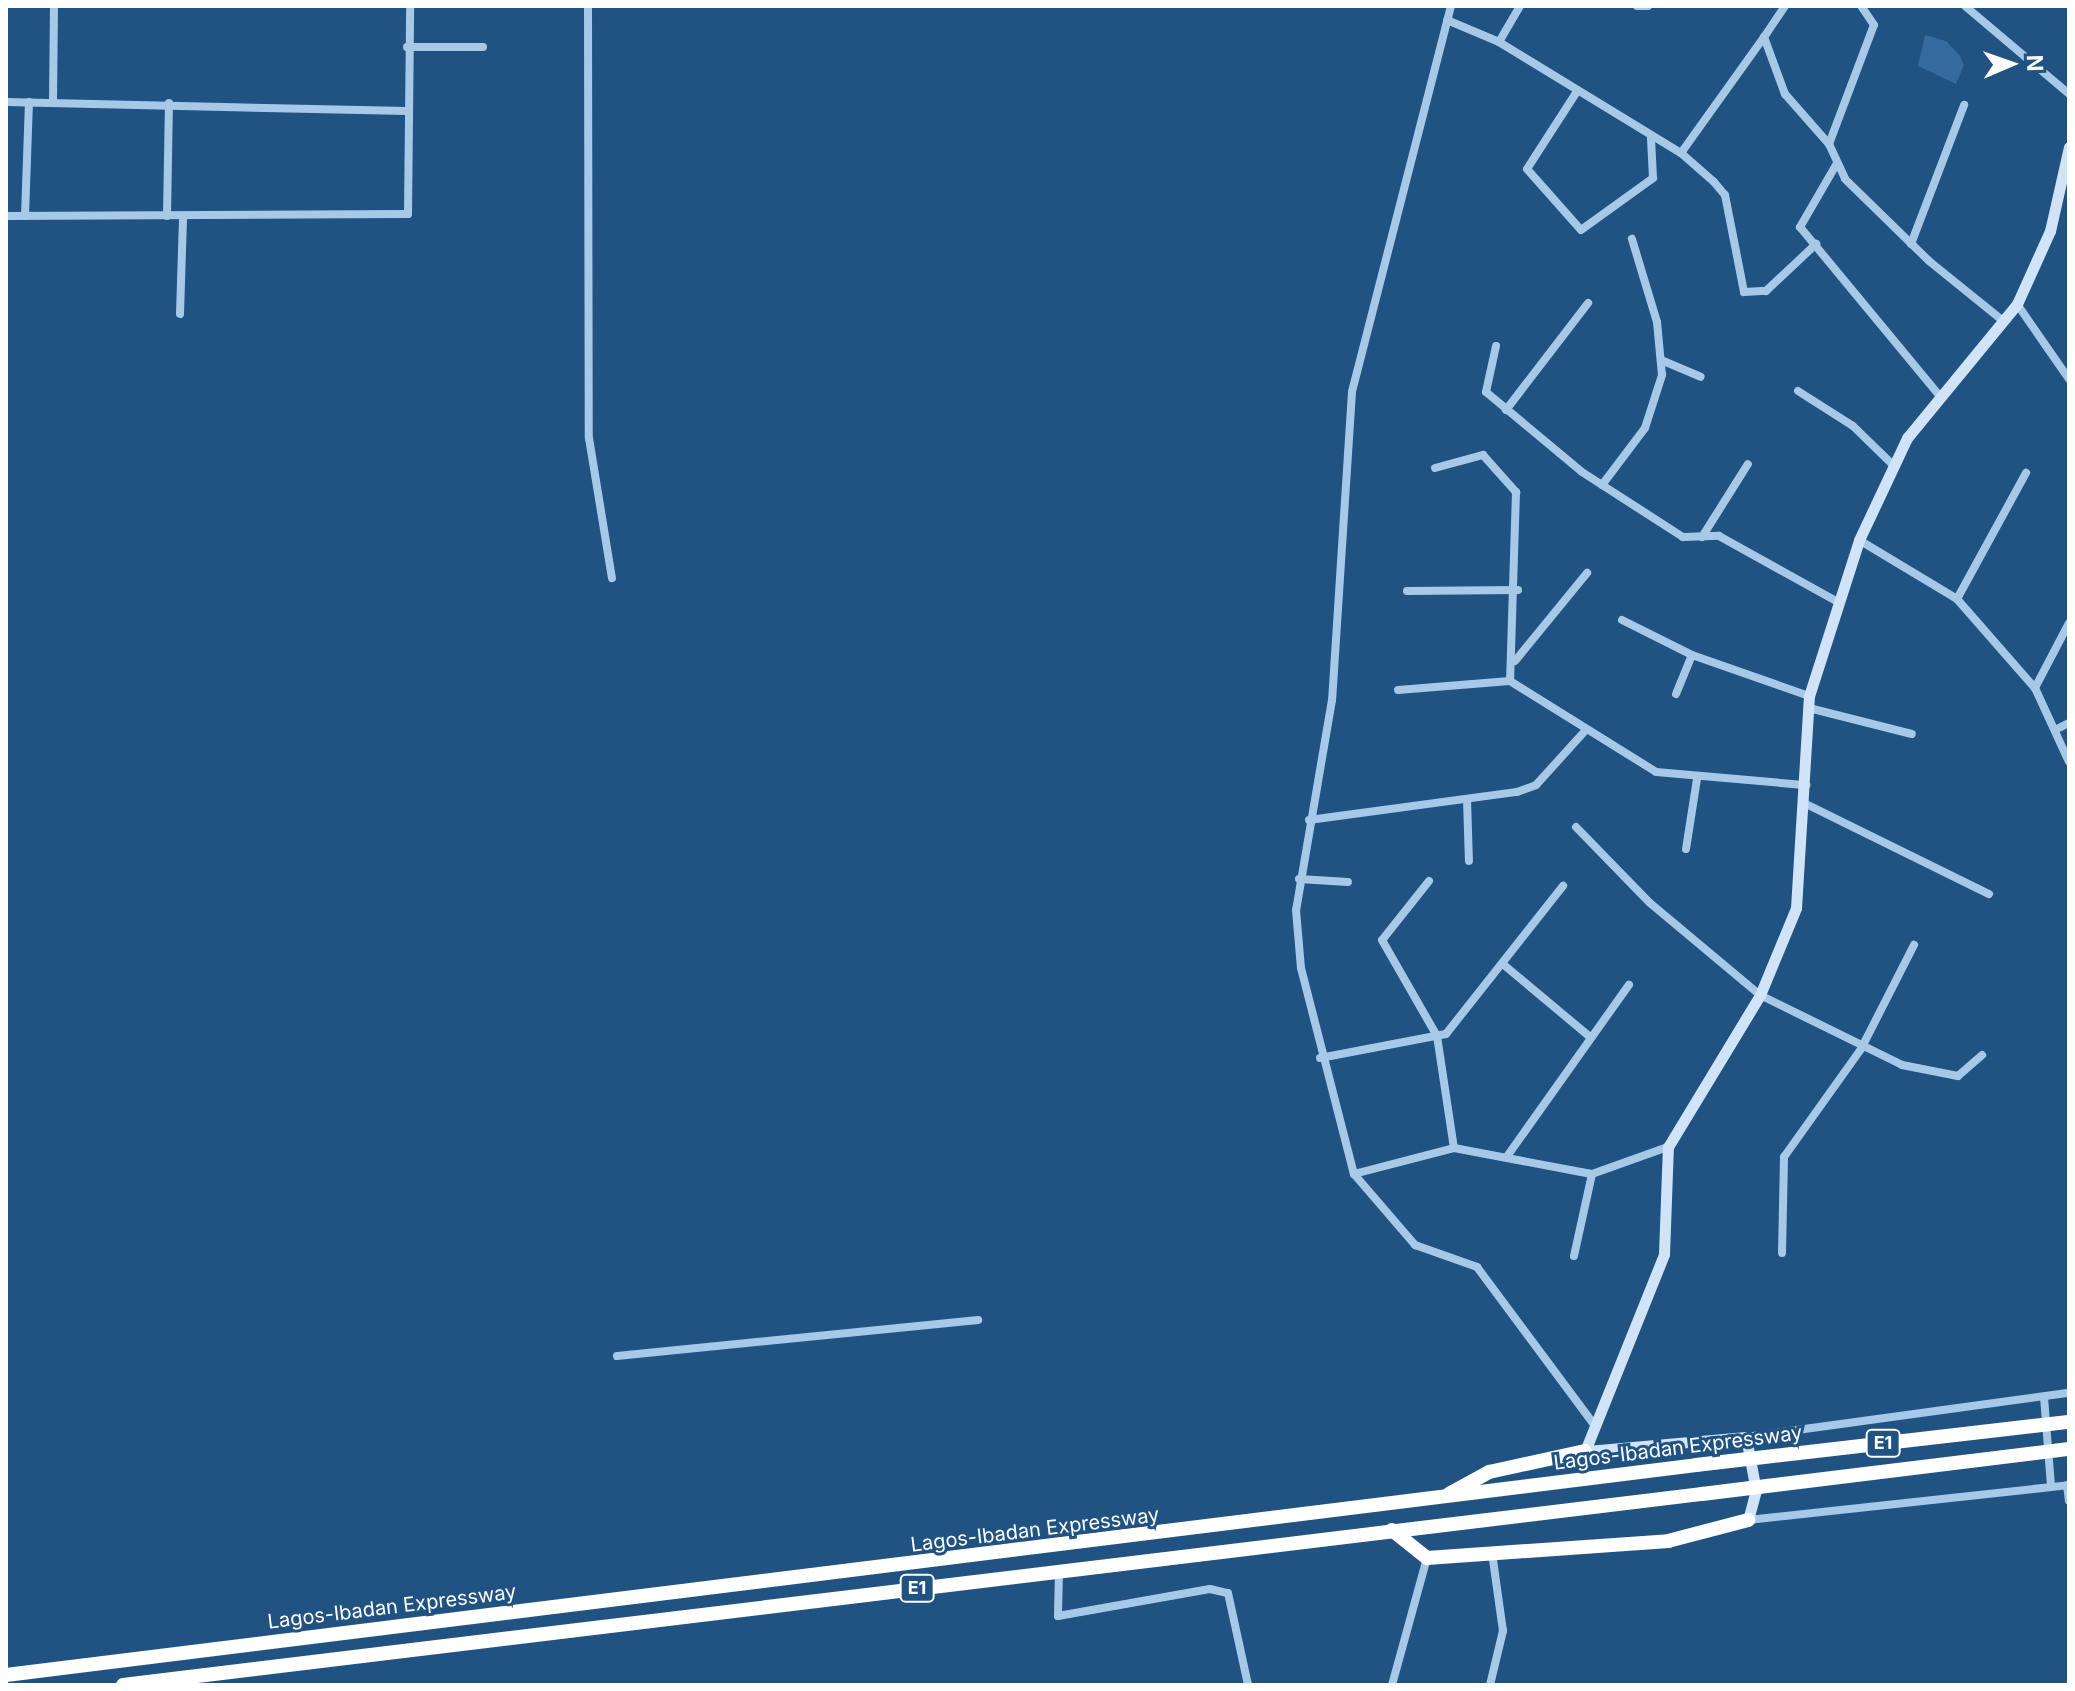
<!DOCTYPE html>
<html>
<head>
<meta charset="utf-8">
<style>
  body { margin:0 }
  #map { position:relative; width:2075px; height:1691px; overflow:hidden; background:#205282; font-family:Inter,sans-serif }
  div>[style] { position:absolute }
  .green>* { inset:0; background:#346ca0 }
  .street>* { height:8px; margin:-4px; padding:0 4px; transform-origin:4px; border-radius:4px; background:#a6c9e8 }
  .secondary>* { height:11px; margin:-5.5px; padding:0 5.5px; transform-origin:5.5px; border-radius:5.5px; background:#d1e4f7 }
  .highway>* { height:14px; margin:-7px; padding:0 7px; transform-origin:7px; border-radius:7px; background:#fff }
  .highway-bridge>* { height:14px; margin:-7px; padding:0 7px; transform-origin:7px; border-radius:7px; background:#fff }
  span { translate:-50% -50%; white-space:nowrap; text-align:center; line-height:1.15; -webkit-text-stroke:6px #205282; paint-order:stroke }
  .shield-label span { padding:2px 6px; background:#205282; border:2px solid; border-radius:6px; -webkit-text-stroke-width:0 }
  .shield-label { font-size:18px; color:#fff; font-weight:700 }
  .street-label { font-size:20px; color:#fff }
  .frame { position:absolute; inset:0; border:8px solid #fff; pointer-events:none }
  .north { position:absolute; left:1971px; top:24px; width:80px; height:80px; -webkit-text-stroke:6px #205282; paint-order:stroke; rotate:88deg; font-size:22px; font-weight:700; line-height:32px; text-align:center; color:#fff }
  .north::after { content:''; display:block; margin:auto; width:28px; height:36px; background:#fff; clip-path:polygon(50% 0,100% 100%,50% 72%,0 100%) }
</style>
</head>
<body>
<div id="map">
  <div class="green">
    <div style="clip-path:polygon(1925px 35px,1946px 41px,1960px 56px,1964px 65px,1956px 84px,1918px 66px)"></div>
  </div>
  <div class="street">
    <div style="left:588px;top:6px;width:432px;rotate:89.9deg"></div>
    <div style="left:589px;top:438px;width:142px;rotate:80.7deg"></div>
    <div style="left:1451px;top:6px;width:398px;rotate:104.4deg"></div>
    <div style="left:1352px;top:392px;width:309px;rotate:93.7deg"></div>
    <div style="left:1332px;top:700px;width:213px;rotate:99.7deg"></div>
    <div style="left:1296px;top:910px;width:58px;rotate:85.1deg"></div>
    <div style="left:1301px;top:968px;width:213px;rotate:75.6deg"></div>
    <div style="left:1354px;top:1174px;width:94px;rotate:49.3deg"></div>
    <div style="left:1415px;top:1245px;width:66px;rotate:19.5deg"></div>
    <div style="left:1477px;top:1267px;width:194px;rotate:53.4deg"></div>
    <div style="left:1637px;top:6px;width:11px"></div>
    <div style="left:1785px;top:6px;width:37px;rotate:124deg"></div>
    <div style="left:1764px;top:37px;width:61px;rotate:69.8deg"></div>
    <div style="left:1785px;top:94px;width:67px;rotate:48.7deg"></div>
    <div style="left:1829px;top:144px;width:38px;rotate:65deg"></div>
    <div style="left:1845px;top:179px;width:117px;rotate:44.3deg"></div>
    <div style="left:1929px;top:261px;width:94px;rotate:38.9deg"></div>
    <div style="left:1965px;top:6px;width:136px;rotate:40.2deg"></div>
    <div style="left:1447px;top:20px;width:56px;rotate:22.9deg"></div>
    <div style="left:1499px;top:42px;width:213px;rotate:31.4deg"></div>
    <div style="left:1681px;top:153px;width:44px;rotate:41.3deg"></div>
    <div style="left:1714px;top:182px;width:17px;rotate:50deg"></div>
    <div style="left:1725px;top:195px;width:99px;rotate:78.9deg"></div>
    <div style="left:1744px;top:292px;width:22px;rotate:-3deg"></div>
    <div style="left:1766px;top:291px;width:69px;rotate:-43.2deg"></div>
    <div style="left:1499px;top:42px;width:42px;rotate:-59.7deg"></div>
    <div style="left:407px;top:47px;width:76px"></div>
    <div style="left:1576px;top:93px;width:90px;rotate:122.8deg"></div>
    <div style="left:1527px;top:169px;width:81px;rotate:48.5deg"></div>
    <div style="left:1581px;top:230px;width:89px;rotate:-35.8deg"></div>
    <div style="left:1653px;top:178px;width:40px;rotate:-92.9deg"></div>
    <div style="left:53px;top:101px;width:95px;rotate:-89.4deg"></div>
    <div style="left:6px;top:102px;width:401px;rotate:1.3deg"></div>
    <div style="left:1829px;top:144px;width:127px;rotate:-69.3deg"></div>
    <div style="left:1874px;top:25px;width:23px;rotate:-124deg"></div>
    <div style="left:1681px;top:153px;width:143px;rotate:-54.4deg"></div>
    <div style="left:1836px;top:165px;width:72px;rotate:120.1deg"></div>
    <div style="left:1800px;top:227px;width:218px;rotate:50.4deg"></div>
    <div style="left:6px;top:216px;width:402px;rotate:-0.3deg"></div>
    <div style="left:408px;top:214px;width:208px;rotate:-89.4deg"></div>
    <div style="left:25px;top:216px;width:114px;rotate:-88deg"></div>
    <div style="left:167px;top:216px;width:113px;rotate:-89deg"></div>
    <div style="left:1911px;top:244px;width:149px;rotate:-69.1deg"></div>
    <div style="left:2017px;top:304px;width:91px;rotate:55.3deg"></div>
    <div style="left:180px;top:314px;width:98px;rotate:-88.2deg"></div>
    <div style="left:1496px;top:346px;width:47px;rotate:102.3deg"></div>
    <div style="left:1486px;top:392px;width:125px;rotate:39.8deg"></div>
    <div style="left:1582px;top:472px;width:120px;rotate:32.8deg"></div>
    <div style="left:1683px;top:537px;width:36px;rotate:-2deg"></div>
    <div style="left:1719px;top:536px;width:136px;rotate:29deg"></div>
    <div style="left:1661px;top:360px;width:43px;rotate:23deg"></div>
    <div style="left:1798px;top:391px;width:65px;rotate:32.5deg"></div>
    <div style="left:1853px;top:426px;width:54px;rotate:44.3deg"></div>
    <div style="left:1506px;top:410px;width:135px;rotate:-52.5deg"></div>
    <div style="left:1435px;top:468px;width:50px;rotate:-15.2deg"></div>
    <div style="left:1483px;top:455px;width:50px;rotate:48.3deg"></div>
    <div style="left:1516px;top:492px;width:189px;rotate:91.8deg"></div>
    <div style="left:1602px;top:485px;width:71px;rotate:-53deg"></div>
    <div style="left:1645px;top:428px;width:56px;rotate:-72.2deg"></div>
    <div style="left:1662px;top:375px;width:53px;rotate:-95.4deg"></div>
    <div style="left:1657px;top:322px;width:87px;rotate:-106.8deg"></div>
    <div style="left:1702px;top:537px;width:86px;rotate:-57.8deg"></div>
    <div style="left:1859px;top:540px;width:114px;rotate:31deg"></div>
    <div style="left:1957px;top:599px;width:118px;rotate:48.8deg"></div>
    <div style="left:2035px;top:688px;width:81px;rotate:65.3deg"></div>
    <div style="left:1407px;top:591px;width:111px;rotate:-0.5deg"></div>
    <div style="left:1957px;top:599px;width:144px;rotate:-61.3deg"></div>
    <div style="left:1622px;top:620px;width:78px;rotate:26.6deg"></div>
    <div style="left:1692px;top:655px;width:124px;rotate:19.3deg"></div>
    <div style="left:1515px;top:661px;width:114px;rotate:-50.7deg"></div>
    <div style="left:2035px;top:688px;width:73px;rotate:-62.4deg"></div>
    <div style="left:1398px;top:690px;width:112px;rotate:-4.6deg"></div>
    <div style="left:1510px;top:681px;width:172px;rotate:31.9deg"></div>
    <div style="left:1656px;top:772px;width:151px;rotate:5deg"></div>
    <div style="left:1676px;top:694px;width:42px;rotate:-67.7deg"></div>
    <div style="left:1809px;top:708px;width:106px;rotate:14.2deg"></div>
    <div style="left:2055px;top:730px;width:16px;rotate:-27deg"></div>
    <div style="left:1467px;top:799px;width:62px;rotate:88.2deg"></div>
    <div style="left:1806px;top:804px;width:204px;rotate:26.2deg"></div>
    <div style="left:1309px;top:820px;width:210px;rotate:-7.7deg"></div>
    <div style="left:1517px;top:792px;width:20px;rotate:-20deg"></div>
    <div style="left:1536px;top:785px;width:73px;rotate:-47.8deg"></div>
    <div style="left:1576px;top:827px;width:106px;rotate:45.8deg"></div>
    <div style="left:1650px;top:903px;width:143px;rotate:39.9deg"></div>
    <div style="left:1760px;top:995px;width:158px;rotate:26.2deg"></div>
    <div style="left:1902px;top:1065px;width:57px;rotate:11.1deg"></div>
    <div style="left:1958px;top:1076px;width:32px;rotate:-41deg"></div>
    <div style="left:1686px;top:849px;width:71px;rotate:-81.1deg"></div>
    <div style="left:1299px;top:879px;width:49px;rotate:3.5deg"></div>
    <div style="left:1429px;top:881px;width:75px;rotate:128.5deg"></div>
    <div style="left:1382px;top:940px;width:111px;rotate:60.2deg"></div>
    <div style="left:1437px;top:1036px;width:113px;rotate:81.4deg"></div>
    <div style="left:1504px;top:965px;width:112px;rotate:39.9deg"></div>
    <div style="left:1320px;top:1058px;width:128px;rotate:-10.8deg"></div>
    <div style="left:1446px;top:1034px;width:189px;rotate:-51.7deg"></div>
    <div style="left:1508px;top:1155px;width:209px;rotate:-54.6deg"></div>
    <div style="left:1354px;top:1174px;width:103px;rotate:-14.6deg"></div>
    <div style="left:1454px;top:1148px;width:140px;rotate:10.7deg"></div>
    <div style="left:1592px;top:1174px;width:81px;rotate:-19.6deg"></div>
    <div style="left:1782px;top:1253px;width:96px;rotate:-88.8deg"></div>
    <div style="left:1784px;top:1157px;width:133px;rotate:-54.5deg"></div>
    <div style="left:1861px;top:1049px;width:117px;rotate:-63deg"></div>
    <div style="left:1574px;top:1256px;width:84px;rotate:-77.6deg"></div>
    <div style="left:617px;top:1356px;width:363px;rotate:-5.7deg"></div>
    <div style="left:2044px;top:1397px;width:89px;rotate:85.5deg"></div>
    <div style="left:1746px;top:1437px;width:326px;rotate:-7.8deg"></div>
    <div style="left:2067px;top:1485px;width:16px;rotate:83deg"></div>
    <div style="left:1748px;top:1520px;width:323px;rotate:-6.2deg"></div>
    <div style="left:1059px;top:1571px;width:45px;rotate:91.3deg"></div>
    <div style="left:1058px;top:1616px;width:154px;rotate:-10.1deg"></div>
    <div style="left:1210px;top:1589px;width:18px;rotate:13deg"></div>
    <div style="left:1228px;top:1593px;width:94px;rotate:77.7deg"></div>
    <div style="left:1392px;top:1685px;width:132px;rotate:-74.6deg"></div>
    <div style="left:1490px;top:1685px;width:56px;rotate:-76.5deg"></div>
    <div style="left:1503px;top:1631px;width:79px;rotate:-98deg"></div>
  </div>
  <div class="secondary">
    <div style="left:1748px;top:1520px;width:30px;rotate:-75deg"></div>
    <div style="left:1756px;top:1491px;width:55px;rotate:-100.5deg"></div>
    <div style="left:1746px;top:1437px;width:162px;rotate:175deg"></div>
    <div style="left:1585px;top:1451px;width:212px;rotate:-68.1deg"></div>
    <div style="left:1664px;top:1254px;width:107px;rotate:-87.9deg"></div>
    <div style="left:1668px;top:1147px;width:178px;rotate:-58.8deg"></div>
    <div style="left:1760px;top:995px;width:94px;rotate:-67.5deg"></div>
    <div style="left:1796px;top:908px;width:212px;rotate:-86.5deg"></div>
    <div style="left:1809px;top:696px;width:164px;rotate:-72.2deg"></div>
    <div style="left:1859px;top:540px;width:113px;rotate:-64.8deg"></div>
    <div style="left:1907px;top:438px;width:173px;rotate:-50.6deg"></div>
    <div style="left:2017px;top:304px;width:80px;rotate:-65.7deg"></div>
    <div style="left:2050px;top:231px;width:86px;rotate:-77.3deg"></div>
  </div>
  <div class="highway">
    <div style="left:1449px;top:1494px;width:46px;rotate:-28.8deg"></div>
    <div style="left:1489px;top:1472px;width:98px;rotate:-12.3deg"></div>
    <div style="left:1392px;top:1530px;width:45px;rotate:38.7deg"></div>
    <div style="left:1427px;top:1558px;width:242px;rotate:-4deg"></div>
    <div style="left:1668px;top:1541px;width:83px;rotate:-14.7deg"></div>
    <div style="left:6px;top:1675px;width:1703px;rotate:-7.08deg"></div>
    <div style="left:123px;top:1685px;width:1591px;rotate:-6.9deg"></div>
  </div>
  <div class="highway-bridge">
    <div style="left:1696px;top:1465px;width:375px;rotate:-6.6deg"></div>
    <div style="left:1702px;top:1494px;width:370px;rotate:-7deg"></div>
  </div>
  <div class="shield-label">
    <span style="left:1883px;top:1443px">E1</span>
    <span style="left:917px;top:1588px">E1</span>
  </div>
  <div class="street-label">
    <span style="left:1678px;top:1448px;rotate:-7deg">Lagos-Ibadan Expressway</span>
    <span style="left:1035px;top:1530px;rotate:-7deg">Lagos-Ibadan Expressway</span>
    <span style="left:392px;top:1607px;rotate:-7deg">Lagos-Ibadan Expressway</span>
  </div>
  <div class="frame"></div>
  <div class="north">N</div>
</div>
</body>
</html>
